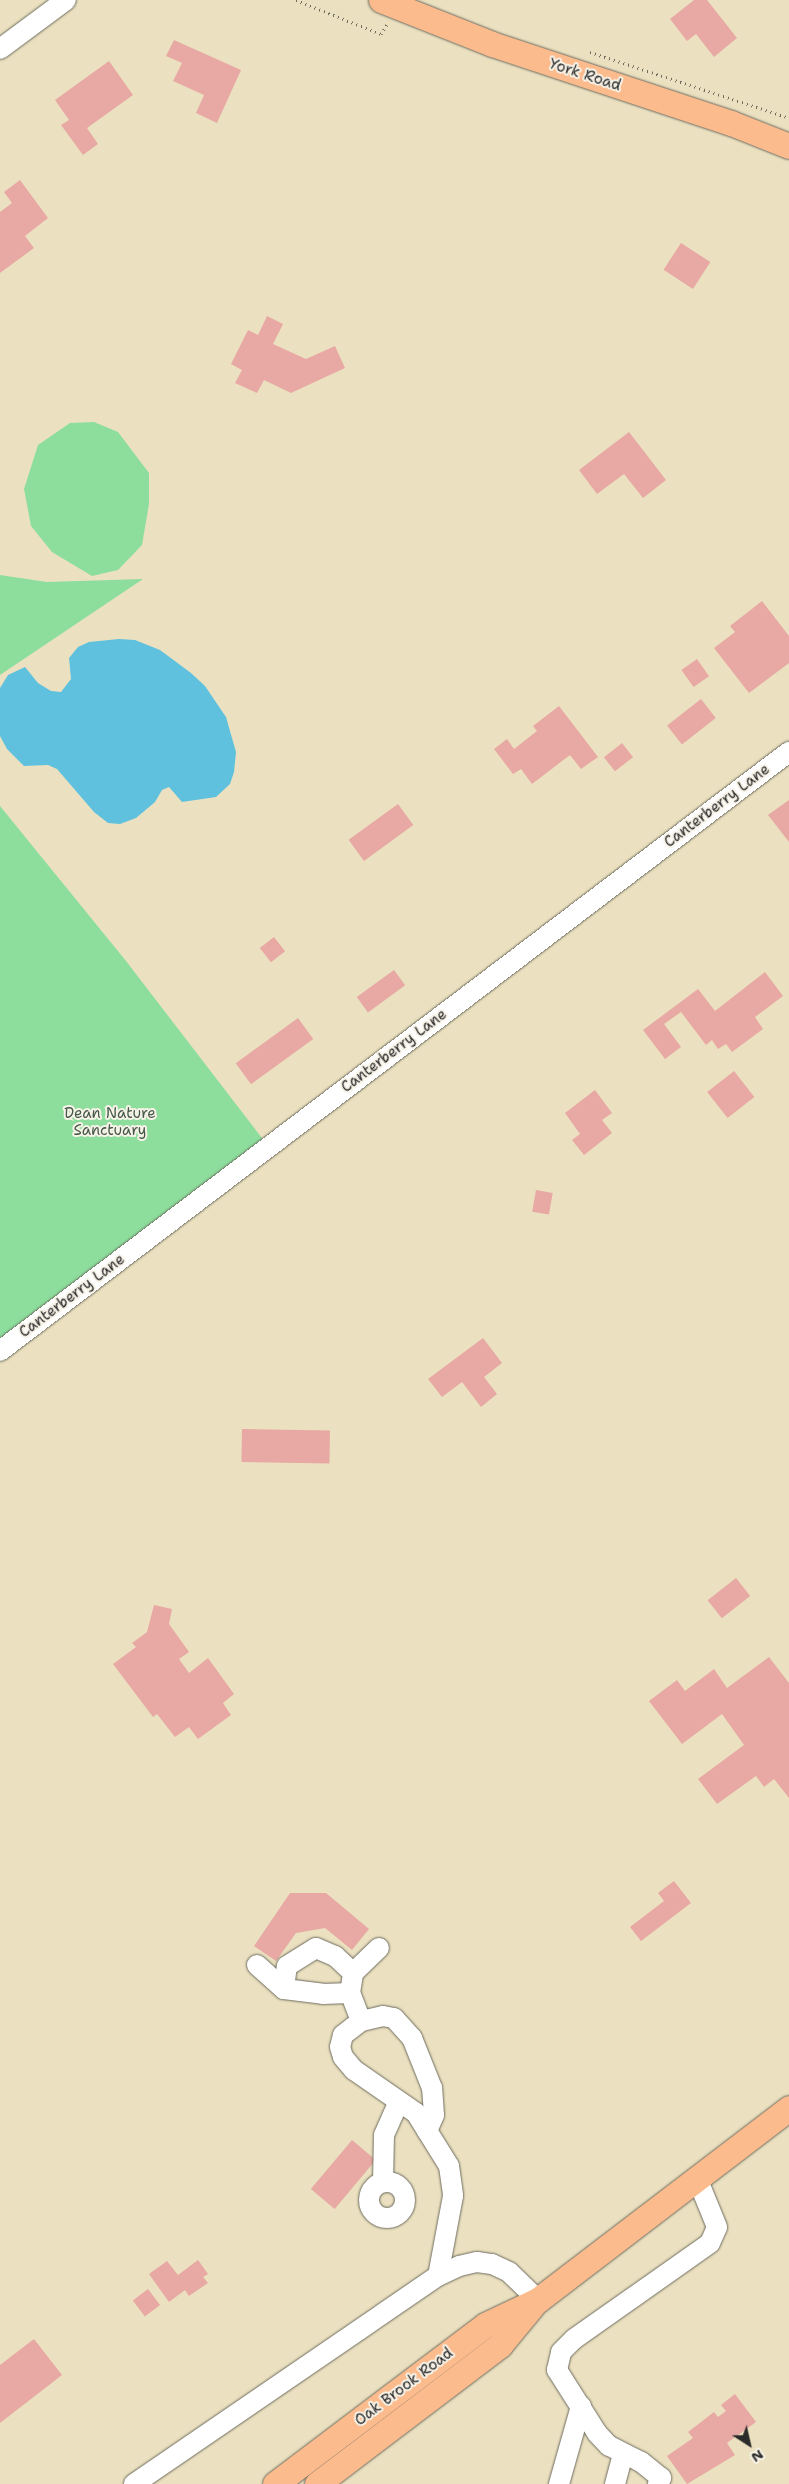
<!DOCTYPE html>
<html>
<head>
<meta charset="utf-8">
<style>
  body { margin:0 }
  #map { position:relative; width:789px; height:2484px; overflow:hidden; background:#ebe1c0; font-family:"Shantell Sans",sans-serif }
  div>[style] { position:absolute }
  .green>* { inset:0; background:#8dde9d }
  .water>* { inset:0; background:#5fc1de }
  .building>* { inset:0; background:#e8a8a3; transform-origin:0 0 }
  .path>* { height:3px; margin-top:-1.5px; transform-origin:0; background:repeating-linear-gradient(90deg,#6e6b5f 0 1px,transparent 0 5px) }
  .roads { filter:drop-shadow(0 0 1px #6e6b5f) drop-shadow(0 0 1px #6e6b5f) }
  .minor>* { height:20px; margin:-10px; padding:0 10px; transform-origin:10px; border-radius:10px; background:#fff }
  .minor>.ring { margin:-10px; padding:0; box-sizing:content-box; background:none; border:20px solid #fff; border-radius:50% }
  .major>* { height:25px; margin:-12.5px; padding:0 12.5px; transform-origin:12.5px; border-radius:12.5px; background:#fbbb8d }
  span { translate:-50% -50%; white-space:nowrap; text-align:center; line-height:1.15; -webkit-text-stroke:4px #f7f3e8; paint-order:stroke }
  .street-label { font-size:15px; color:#2b2b2b }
  .park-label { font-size:15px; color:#445848 }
  .north { position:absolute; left:724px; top:2419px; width:50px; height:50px; -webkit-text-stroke:4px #f7f3e8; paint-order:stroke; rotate:145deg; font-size:14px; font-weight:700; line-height:20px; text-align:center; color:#2b2b2b }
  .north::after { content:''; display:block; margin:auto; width:18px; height:22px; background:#2b2b2b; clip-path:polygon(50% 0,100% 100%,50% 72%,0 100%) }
</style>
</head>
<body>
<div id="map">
  <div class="green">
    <div style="clip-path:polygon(94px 422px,118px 432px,149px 473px,149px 504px,142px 545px,118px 570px,92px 576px,52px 552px,31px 526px,24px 489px,38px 445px,70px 423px)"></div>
    <div style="clip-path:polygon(0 575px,47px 582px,143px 579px,0 675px)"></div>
    <div style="clip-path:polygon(0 806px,126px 961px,265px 1142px,0 1343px)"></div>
  </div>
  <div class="water">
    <div style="clip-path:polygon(119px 639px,135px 640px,160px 650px,191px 673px,205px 686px,226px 717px,236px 752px,234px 772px,230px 784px,216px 797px,182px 802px,169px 787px,162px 790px,155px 802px,136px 818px,120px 824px,108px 823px,94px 812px,57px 769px,48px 765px,24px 766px,7px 749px,0 736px,0 688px,8px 675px,25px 667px,38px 683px,51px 691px,61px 692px,71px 679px,69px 658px,78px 647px,89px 642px)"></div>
  </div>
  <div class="building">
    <div style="clip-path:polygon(694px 0,707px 0,737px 38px,714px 57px,696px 34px,687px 41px,670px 19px)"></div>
    <div style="clip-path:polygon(174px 40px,241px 70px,217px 123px,196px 113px,204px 95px,173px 81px,182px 63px,166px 56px)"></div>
    <div style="clip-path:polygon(109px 61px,133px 95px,87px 128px,98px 144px,83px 155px,61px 125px,69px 120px,55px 100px)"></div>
    <div style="clip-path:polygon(20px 180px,48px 218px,25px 236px,34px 248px,0 273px,0 212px,12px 203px,4px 192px)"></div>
    <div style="left:681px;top:243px;width:35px;height:32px;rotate:33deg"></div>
    <div style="clip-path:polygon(267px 316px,283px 324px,273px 344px,306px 359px,335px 346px,345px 368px,291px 393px,264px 380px,257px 393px,235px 383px,242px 370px,231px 364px,248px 330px,258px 335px)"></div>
    <div style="clip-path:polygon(629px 432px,666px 480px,643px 498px,624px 474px,597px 494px,579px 470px)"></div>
    <div style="clip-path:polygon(762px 601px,789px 636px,789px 663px,749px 693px,714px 648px,735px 632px,730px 626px)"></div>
    <div style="left:697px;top:659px;width:21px;height:19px;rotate:55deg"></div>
    <div style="left:701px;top:699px;width:24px;height:43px;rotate:52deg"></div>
    <div style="clip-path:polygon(559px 706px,598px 757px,581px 769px,570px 755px,532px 784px,521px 769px,513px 774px,494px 749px,507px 739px,514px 749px,537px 731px,533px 726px)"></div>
    <div style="left:622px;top:743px;width:18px;height:23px;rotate:52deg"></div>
    <div style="clip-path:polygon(789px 800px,789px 842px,768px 815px)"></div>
    <div style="left:398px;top:804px;width:26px;height:61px;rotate:54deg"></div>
    <div style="left:274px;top:937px;width:18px;height:18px;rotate:52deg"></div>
    <div style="left:394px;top:970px;width:19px;height:46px;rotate:54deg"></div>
    <div style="clip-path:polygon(765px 972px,783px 996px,755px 1017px,763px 1029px,732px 1052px,726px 1044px,718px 1049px,712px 1040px,706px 1045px,681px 1012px,664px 1024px,681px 1047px,665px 1059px,643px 1030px,698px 989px,715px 1011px)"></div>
    <div style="left:298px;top:1018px;width:26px;height:77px;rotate:54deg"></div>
    <div style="left:734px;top:1071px;width:33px;height:34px;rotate:52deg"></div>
    <div style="clip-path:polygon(595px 1090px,612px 1113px,602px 1120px,612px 1133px,584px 1155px,572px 1140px,580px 1134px,565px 1113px)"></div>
    <div style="left:536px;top:1190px;width:17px;height:22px;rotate:10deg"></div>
    <div style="clip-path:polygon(483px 1338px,502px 1363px,484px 1377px,497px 1394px,481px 1407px,462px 1382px,442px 1397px,428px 1379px)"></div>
    <div style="left:242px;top:1429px;width:88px;height:33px;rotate:1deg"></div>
    <div style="left:736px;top:1578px;width:23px;height:36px;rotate:52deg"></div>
    <div style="clip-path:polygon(154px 1605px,172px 1609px,169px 1624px,189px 1652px,179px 1659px,189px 1673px,208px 1658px,234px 1694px,223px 1703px,231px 1715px,198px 1739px,189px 1727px,175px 1737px,157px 1714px,153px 1717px,113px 1664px,136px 1647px,132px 1643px,147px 1632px)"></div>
    <div style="clip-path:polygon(769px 1657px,789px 1683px,789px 1798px,774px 1779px,764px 1787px,756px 1776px,717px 1804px,698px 1779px,744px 1745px,722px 1714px,682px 1744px,649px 1701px,677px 1680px,685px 1691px,714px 1669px,727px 1688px)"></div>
    <div style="clip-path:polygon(674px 1881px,691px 1903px,641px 1941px,630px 1927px,664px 1901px,658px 1893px)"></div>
    <div style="clip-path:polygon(290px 1893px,326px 1893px,369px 1929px,352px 1950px,325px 1928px,296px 1933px,276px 1961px,254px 1946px)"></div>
    <div style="left:352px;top:2140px;width:31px;height:64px;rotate:40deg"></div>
    <div style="clip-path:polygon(198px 2260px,208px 2274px,203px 2277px,208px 2283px,189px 2296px,185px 2290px,169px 2302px,149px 2274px,167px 2261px,178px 2275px)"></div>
    <div style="left:148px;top:2289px;width:20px;height:19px;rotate:53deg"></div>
    <div style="clip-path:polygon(34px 2339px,62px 2375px,0 2423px,0 2365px)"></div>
    <div style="clip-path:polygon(735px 2394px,756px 2422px,727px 2443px,735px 2455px,687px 2484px,667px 2456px,693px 2438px,688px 2432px,714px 2412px,718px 2417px,726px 2411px,721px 2405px)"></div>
  </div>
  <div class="path">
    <div style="left:296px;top:0;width:92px;rotate:21.8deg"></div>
    <div style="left:381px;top:34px;width:13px;rotate:-58deg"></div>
    <div style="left:590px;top:52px;width:210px;rotate:18.3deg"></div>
  </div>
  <div class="roads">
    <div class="minor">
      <div style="left:0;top:49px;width:82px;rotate:-36.6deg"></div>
      <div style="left:0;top:1351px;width:991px;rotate:-37.21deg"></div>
      <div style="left:257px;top:1965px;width:36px;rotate:42deg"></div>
      <div style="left:284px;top:1989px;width:39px;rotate:7deg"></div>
      <div style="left:323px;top:1994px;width:27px;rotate:-2deg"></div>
      <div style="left:284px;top:1989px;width:23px;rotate:-83deg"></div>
      <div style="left:287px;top:1966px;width:34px;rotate:-32deg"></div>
      <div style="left:316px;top:1948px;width:21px;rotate:23deg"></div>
      <div style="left:335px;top:1956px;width:25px;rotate:43deg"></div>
      <div style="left:361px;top:2021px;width:30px;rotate:-111deg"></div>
      <div style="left:350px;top:1993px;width:20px;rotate:-81deg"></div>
      <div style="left:353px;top:1973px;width:36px;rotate:-44deg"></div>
      <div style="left:427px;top:2131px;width:17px;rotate:-66deg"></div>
      <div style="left:434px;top:2115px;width:27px;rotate:-94deg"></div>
      <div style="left:432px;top:2088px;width:54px;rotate:-111.8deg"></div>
      <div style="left:412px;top:2038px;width:27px;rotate:-132deg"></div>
      <div style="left:394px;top:2018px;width:11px;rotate:-170deg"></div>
      <div style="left:383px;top:2016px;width:23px;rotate:167deg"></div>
      <div style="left:361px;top:2021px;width:23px;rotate:142deg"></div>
      <div style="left:343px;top:2035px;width:12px;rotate:104deg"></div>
      <div style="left:340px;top:2047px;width:10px;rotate:73deg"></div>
      <div style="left:343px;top:2057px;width:17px;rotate:50deg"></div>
      <div style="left:354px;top:2070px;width:75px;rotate:34.7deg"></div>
      <div style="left:416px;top:2113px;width:62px;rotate:58.1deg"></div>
      <div style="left:449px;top:2166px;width:30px;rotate:82deg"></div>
      <div style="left:453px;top:2196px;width:81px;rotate:100.6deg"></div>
      <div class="ring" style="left:369px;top:2182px;width:16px;height:16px"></div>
      <div style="left:383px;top:2182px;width:47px;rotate:-88.8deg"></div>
      <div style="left:384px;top:2135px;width:34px;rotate:-66deg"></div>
      <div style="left:134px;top:2484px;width:368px;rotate:-34.4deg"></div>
      <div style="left:438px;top:2276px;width:23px;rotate:-25deg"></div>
      <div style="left:459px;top:2266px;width:18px;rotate:-13deg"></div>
      <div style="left:477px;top:2262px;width:15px;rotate:8deg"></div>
      <div style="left:492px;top:2264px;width:19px;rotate:25deg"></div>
      <div style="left:509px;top:2272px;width:40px;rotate:44deg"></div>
      <div style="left:559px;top:2484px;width:81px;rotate:-74.2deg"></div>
      <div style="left:615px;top:2484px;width:31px;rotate:-75deg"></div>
      <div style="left:658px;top:2484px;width:7px;rotate:-63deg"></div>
      <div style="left:661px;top:2478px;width:26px;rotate:-141deg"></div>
      <div style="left:641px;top:2462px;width:36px;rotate:-153deg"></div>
      <div style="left:609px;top:2446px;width:18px;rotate:-133deg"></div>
      <div style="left:597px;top:2433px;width:75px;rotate:-122.4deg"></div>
      <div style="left:557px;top:2370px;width:18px;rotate:-77deg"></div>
      <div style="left:561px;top:2352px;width:18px;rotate:-45deg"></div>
      <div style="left:574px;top:2339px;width:166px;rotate:-35.2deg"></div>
      <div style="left:710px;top:2243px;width:17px;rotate:-66deg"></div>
      <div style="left:717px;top:2227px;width:53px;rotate:-112.2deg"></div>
    </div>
    <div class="major">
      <div style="left:381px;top:0;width:119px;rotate:21.6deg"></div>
      <div style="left:492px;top:44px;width:252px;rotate:18.3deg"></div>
      <div style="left:731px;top:123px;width:62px;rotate:21.6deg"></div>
      <div style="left:275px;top:2484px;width:263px;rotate:-37.1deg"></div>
      <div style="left:485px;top:2325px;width:59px;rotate:-25.3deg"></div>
      <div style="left:538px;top:2300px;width:316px;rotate:-37.4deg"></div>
      <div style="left:317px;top:2484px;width:230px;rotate:-37.2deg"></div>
      <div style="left:500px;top:2345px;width:52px;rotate:-50.5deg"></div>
    </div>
  </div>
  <div class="street-label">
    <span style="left:585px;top:75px;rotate:18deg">York Road</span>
    <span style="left:717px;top:806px;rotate:-37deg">Canterberry Lane</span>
    <span style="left:394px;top:1051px;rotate:-37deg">Canterberry Lane</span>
    <span style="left:72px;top:1296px;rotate:-37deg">Canterberry Lane</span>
    <span style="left:404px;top:2387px;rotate:-37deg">Oak Brook Road</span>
  </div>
  <div class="park-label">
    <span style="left:110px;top:1122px">Dean Nature<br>Sanctuary</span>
  </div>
  <div class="north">N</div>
</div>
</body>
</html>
